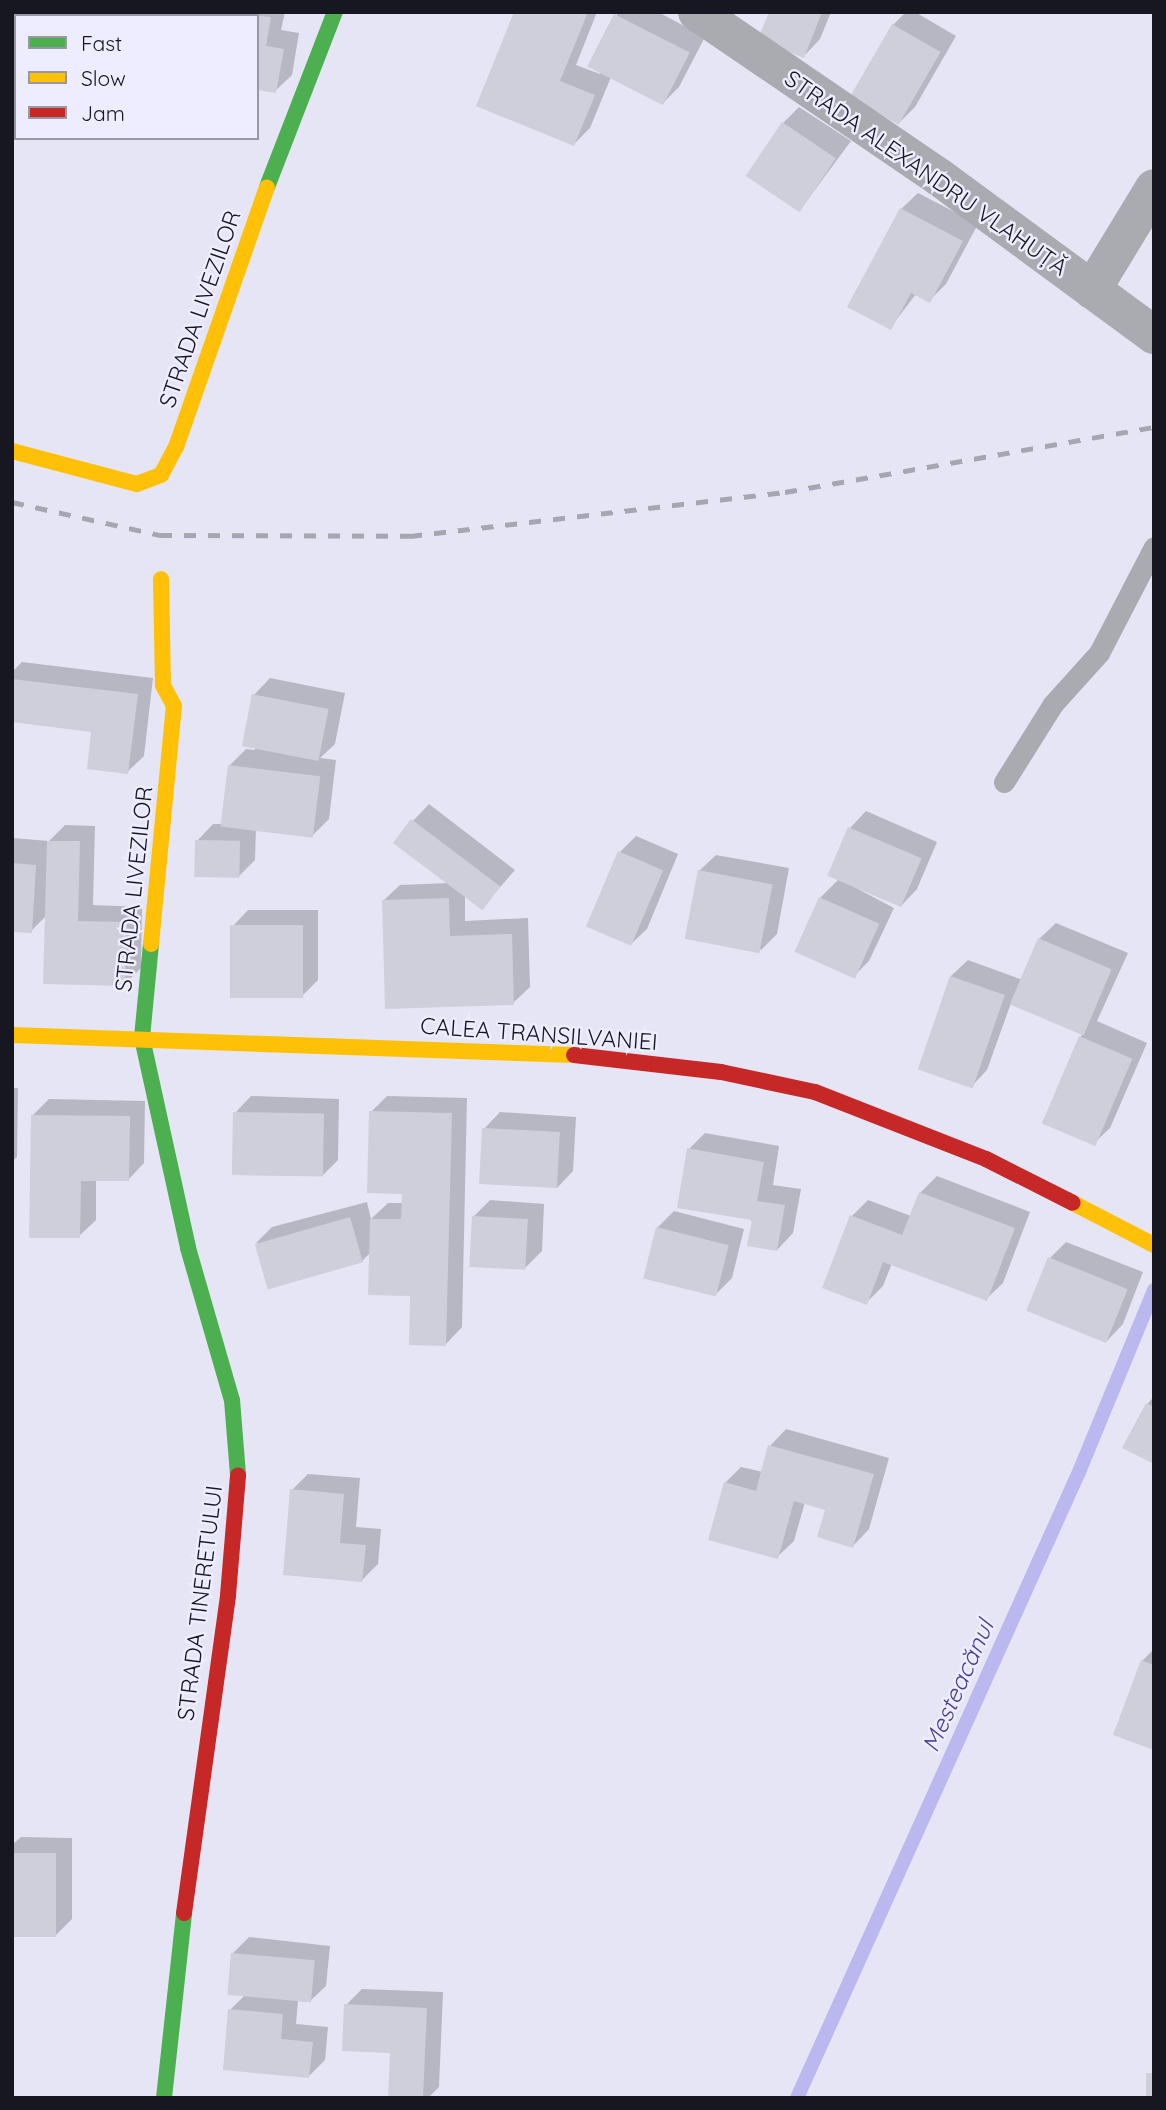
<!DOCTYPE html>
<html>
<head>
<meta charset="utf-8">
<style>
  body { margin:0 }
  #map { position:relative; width:1166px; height:2110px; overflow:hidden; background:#e5e5f5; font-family:Quicksand,sans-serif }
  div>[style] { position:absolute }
  .shadow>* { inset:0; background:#0003 }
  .stream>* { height:14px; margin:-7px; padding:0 7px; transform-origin:7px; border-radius:7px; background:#bbb8ef }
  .building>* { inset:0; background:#cfcedb; transform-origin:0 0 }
  .lane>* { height:21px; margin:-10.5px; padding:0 10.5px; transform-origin:10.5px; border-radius:10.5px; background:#aaaab1 }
  .street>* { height:38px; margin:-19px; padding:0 19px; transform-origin:19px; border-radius:19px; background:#aaaab1 }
  .fast>* { height:16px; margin:-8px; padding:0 8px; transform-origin:8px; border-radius:8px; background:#4caf50 }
  .slow>* { height:16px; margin:-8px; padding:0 8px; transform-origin:8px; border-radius:8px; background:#ffc107 }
  .jam>* { height:16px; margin:-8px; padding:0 8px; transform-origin:8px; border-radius:8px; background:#c62828 }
  .rail>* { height:5px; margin-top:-2.5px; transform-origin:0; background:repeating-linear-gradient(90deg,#a6a6b0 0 12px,transparent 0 24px) }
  span { translate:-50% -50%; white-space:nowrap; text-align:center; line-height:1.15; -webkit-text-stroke:5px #ededff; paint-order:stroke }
  .street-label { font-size:23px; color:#171721 }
  .water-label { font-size:24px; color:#4b3f93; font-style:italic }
  .frame { position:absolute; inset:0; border:14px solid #171721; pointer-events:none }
  .legend { position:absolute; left:14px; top:14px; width:245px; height:126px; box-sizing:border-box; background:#ededff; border:2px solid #9797a6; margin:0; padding:9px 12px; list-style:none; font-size:21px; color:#171721 }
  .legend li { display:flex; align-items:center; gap:14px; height:35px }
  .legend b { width:35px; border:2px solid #9797a6 }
</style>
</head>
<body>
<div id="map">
  <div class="shadow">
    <div style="clip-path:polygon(224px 12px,285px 12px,281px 30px,299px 33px,292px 75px,275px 91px,257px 16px)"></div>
    <div style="clip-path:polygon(516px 12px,597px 12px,576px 65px,600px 74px,618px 12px,658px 12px,705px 37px,679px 87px,662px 104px,611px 77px,590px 128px,574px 144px)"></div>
    <div style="clip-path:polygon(771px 12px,831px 12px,820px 39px,804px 56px)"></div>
    <div style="clip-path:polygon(906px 12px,915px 12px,956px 36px,915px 107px,899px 123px,893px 25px)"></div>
    <div style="clip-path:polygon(799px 107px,851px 141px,800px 210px,783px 123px)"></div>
    <div style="clip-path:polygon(918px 193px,978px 224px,946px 284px,929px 301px,916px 294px,890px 328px,901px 209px)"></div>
    <div style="clip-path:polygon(22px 662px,153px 678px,144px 756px,127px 772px,93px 730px,12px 720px,12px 672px)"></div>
    <div style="clip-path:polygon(270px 678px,345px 693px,335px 744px,320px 758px,336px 760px,329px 819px,313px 835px,256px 828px,255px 860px,239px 876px,197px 841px,213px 824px,222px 824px,230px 765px,246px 749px,255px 750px,254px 695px)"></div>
    <div style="clip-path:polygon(429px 804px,515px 870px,482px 908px,465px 895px,465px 921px,528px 918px,530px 987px,513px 1003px,383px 901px,400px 885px,449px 883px,413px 821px)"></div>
    <div style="clip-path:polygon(866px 811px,937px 842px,917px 889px,901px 906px,850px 828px)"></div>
    <div style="clip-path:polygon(65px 825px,95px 826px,93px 905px,142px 907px,141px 968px,124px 985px,46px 916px,31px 931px,12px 930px,12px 838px,49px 841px)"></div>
    <div style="clip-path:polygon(636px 836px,678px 854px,647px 929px,630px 945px,620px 852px)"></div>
    <div style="clip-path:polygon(716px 855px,789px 868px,777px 934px,761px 950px,699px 871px)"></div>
    <div style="clip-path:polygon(839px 879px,894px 908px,869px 961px,853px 977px,820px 898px)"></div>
    <div style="clip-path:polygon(248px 910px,318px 910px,318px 980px,302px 996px,232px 927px)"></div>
    <div style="clip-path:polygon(1056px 923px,1128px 953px,1097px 1021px,1147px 1043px,1110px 1128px,1093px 1144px,1080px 1037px,1084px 1033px,1011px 1003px,987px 1070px,971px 1087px,951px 976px,968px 960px,1023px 980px,1039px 939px)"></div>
    <div style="clip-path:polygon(12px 1088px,18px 1088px,17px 1157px,12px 1162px)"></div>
    <div style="clip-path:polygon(251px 1096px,339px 1099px,338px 1160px,322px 1176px,235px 1113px)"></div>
    <div style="clip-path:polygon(387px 1096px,467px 1098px,462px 1327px,446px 1344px,412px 1294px,371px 1252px,362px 1261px,256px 1243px,272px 1227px,367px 1202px,371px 1219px,388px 1203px,404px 1203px,404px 1193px,371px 1112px)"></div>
    <div style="clip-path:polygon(49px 1099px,145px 1101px,144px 1163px,128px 1180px,96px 1179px,96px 1220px,79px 1236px,32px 1116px)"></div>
    <div style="clip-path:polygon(500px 1112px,576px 1117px,573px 1171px,557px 1188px,484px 1129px)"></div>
    <div style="clip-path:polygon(705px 1133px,779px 1146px,773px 1185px,801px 1189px,793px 1233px,777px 1250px,689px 1149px)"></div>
    <div style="clip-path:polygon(937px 1176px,1030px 1212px,1003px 1283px,986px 1299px,892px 1263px,883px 1286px,866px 1303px,852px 1216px,868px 1200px,911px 1216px,920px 1193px)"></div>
    <div style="clip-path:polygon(490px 1200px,544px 1204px,542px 1251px,525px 1268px,474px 1216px)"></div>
    <div style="clip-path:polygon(674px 1211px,744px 1229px,732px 1278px,716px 1294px,658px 1227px)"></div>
    <div style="clip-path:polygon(1066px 1242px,1143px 1272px,1123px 1324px,1107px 1341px,1050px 1258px)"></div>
    <div style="clip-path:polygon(1154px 1397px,1154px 1462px,1147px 1404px)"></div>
    <div style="clip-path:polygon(786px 1429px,889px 1458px,869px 1529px,853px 1546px,827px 1508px,805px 1502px,794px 1541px,777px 1557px,725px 1483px,741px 1467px,763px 1472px,770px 1446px)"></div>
    <div style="clip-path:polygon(308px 1474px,360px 1478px,356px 1527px,381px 1529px,378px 1564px,362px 1580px,292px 1490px)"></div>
    <div style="clip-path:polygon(1154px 1649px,1154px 1748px,1142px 1661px)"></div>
    <div style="clip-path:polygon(21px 1837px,72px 1838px,72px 1919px,55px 1936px,12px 1936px,12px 1845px)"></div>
    <div style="clip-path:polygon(249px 1937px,330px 1946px,326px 1986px,309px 2002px,298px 2001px,296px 2024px,328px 2027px,325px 2060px,309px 2076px,230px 2010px,245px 1995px,233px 1953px)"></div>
    <div style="clip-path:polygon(362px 1989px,443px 1992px,439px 2087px,428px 2098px,390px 2098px,392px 2052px,346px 2005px)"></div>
  </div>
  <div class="stream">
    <div style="left:797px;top:2098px;width:687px;rotate:-65.75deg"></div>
    <div style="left:1079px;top:1472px;width:197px;rotate:-67.6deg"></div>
  </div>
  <div class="building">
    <div style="clip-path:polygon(223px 12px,271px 17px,266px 46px,284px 49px,276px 93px,257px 90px,257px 16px,222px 16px)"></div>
    <div style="clip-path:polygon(514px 12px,588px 12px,560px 81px,595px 95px,574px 146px,476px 106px)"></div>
    <div style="clip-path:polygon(769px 12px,822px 12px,804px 58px,758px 39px)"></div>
    <div style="left:614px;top:14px;width:85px;height:59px;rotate:27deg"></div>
    <div style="left:892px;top:24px;width:56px;height:84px;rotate:30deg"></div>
    <div style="left:782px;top:122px;width:65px;height:65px;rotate:34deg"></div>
    <div style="clip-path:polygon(900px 208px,963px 241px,930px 303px,911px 293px,891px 330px,847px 307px)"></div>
    <div style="clip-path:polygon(12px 679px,138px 694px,128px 774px,87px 769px,91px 732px,12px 722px)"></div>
    <div style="left:252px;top:694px;width:78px;height:53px;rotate:11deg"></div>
    <div style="left:228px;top:765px;width:93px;height:62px;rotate:7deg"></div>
    <div style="left:411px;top:819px;width:112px;height:30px;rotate:37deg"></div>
    <div style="left:848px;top:827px;width:80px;height:53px;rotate:23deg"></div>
    <div style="left:195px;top:840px;width:45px;height:37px;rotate:1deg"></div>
    <div style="clip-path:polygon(47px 841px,80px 841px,78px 921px,127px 922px,125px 986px,43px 984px)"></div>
    <div style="left:618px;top:851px;width:49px;height:82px;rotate:23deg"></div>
    <div style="clip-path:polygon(12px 863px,36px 865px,32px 933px,12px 932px)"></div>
    <div style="left:698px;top:870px;width:76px;height:70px;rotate:11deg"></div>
    <div style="left:819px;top:897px;width:66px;height:60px;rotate:24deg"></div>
    <div style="clip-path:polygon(449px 898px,450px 936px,512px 934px,514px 1005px,385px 1009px,382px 900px)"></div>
    <div style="left:303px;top:925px;width:73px;height:73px;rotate:90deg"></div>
    <div style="left:1038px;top:938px;width:80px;height:72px;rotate:23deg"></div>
    <div style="left:950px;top:976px;width:58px;height:99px;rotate:19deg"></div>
    <div style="left:1079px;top:1036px;width:58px;height:95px;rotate:23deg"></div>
    <div style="clip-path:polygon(369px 1111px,452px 1113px,446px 1346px,409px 1345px,410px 1296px,368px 1295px,370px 1219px,401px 1219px,402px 1194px,367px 1193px)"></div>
    <div style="left:233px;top:1112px;width:91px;height:63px;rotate:1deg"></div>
    <div style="clip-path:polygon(31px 1115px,130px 1116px,129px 1181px,81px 1181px,80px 1238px,29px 1238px)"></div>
    <div style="left:482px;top:1128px;width:78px;height:56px;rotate:3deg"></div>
    <div style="clip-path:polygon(687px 1148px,764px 1162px,757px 1201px,785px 1205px,777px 1251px,747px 1246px,752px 1220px,677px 1208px)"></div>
    <div style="clip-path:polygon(919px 1192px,1015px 1228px,987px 1301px,883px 1262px,867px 1305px,822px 1288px,850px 1215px,902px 1235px)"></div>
    <div style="left:472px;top:1216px;width:56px;height:51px;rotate:3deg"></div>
    <div style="left:350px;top:1217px;width:47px;height:99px;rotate:74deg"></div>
    <div style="left:656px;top:1227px;width:75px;height:53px;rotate:14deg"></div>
    <div style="left:1048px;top:1257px;width:86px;height:58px;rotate:22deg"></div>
    <div style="clip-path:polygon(1146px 1403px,1154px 1407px,1154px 1464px,1122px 1448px)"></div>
    <div style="clip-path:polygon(768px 1445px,874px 1474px,853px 1548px,817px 1537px,825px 1510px,794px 1501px,778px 1559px,708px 1540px,724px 1482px,756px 1491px)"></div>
    <div style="clip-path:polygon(290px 1489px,344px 1494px,340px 1543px,366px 1545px,362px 1582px,283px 1575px)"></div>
    <div style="clip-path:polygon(1141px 1660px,1154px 1665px,1154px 1750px,1113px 1735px)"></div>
    <div style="left:12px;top:1853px;width:44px;height:84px"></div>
    <div style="left:231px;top:1953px;width:84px;height:42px;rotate:5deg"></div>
    <div style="clip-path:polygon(344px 2004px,427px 2008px,423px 2098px,388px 2098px,390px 2053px,342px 2051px)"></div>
    <div style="clip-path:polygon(228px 2009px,283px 2014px,281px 2039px,313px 2042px,309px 2078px,223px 2070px)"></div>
    <div style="left:1146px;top:2073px;width:8px;height:25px"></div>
  </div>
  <div class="lane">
    <div style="left:1004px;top:782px;width:92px;rotate:-57.9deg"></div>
    <div style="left:1053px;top:704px;width:69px;rotate:-48deg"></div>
    <div style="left:1099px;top:653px;width:119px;rotate:-62.6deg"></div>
  </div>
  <div class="street">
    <div style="left:697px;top:12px;width:293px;rotate:34.3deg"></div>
    <div style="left:939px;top:177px;width:267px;rotate:36.3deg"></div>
    <div style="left:1092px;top:290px;width:119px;rotate:-58.7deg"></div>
  </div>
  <div class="fast">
    <div style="left:267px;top:187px;width:188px;rotate:-68.8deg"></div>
    <div style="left:151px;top:944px;width:94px;rotate:95.5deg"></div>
    <div style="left:142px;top:1038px;width:215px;rotate:77.6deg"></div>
    <div style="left:188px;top:1248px;width:158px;rotate:73.9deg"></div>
    <div style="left:232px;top:1400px;width:75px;rotate:85.4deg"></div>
    <div style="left:164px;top:2098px;width:186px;rotate:-83.8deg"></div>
  </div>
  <div class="slow">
    <div style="left:12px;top:451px;width:129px;rotate:14.8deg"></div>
    <div style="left:137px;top:484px;width:26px;rotate:-21deg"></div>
    <div style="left:161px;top:475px;width:32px;rotate:-62deg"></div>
    <div style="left:176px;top:447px;width:275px;rotate:-70.7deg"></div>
    <div style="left:151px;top:944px;width:239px;rotate:-84.5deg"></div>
    <div style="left:174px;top:706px;width:24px;rotate:-118deg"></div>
    <div style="left:163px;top:685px;width:106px;rotate:-91.1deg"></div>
    <div style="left:12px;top:1035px;width:562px;rotate:2.04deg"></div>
    <div style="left:1073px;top:1203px;width:91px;rotate:27.4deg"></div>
  </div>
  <div class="jam">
    <div style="left:574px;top:1055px;width:148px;rotate:6.6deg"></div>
    <div style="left:721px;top:1072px;width:96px;rotate:12deg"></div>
    <div style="left:815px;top:1092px;width:184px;rotate:21.4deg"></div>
    <div style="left:986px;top:1159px;width:97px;rotate:26.8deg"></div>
    <div style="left:184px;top:1913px;width:321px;rotate:-82.1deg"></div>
    <div style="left:228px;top:1595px;width:120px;rotate:-85.2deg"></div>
  </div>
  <div class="rail">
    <div style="left:12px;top:502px;width:152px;rotate:12.6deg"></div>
    <div style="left:160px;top:535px;width:250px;rotate:0.2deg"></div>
    <div style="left:410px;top:536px;width:378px;rotate:-6.7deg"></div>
    <div style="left:785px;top:492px;width:375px;rotate:-10deg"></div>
  </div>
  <div class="street-label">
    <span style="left:926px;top:173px;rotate:35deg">STRADA ALEXANDRU VLAHUȚĂ</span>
    <span style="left:200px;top:309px;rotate:-71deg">STRADA LIVEZILOR</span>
    <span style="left:134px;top:889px;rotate:-84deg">STRADA LIVEZILOR</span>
    <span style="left:539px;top:1034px;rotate:4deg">CALEA TRANSILVANIEI</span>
    <span style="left:200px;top:1603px;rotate:-83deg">STRADA TINERETULUI</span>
  </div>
  <div class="water-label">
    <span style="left:958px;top:1686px;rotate:-66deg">Mesteacănul</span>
  </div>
  <div class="frame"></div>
  <ul class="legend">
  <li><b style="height:9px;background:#4caf50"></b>Fast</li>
  <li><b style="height:9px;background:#ffc107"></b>Slow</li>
  <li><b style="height:9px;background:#c62828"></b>Jam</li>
  </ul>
</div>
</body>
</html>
